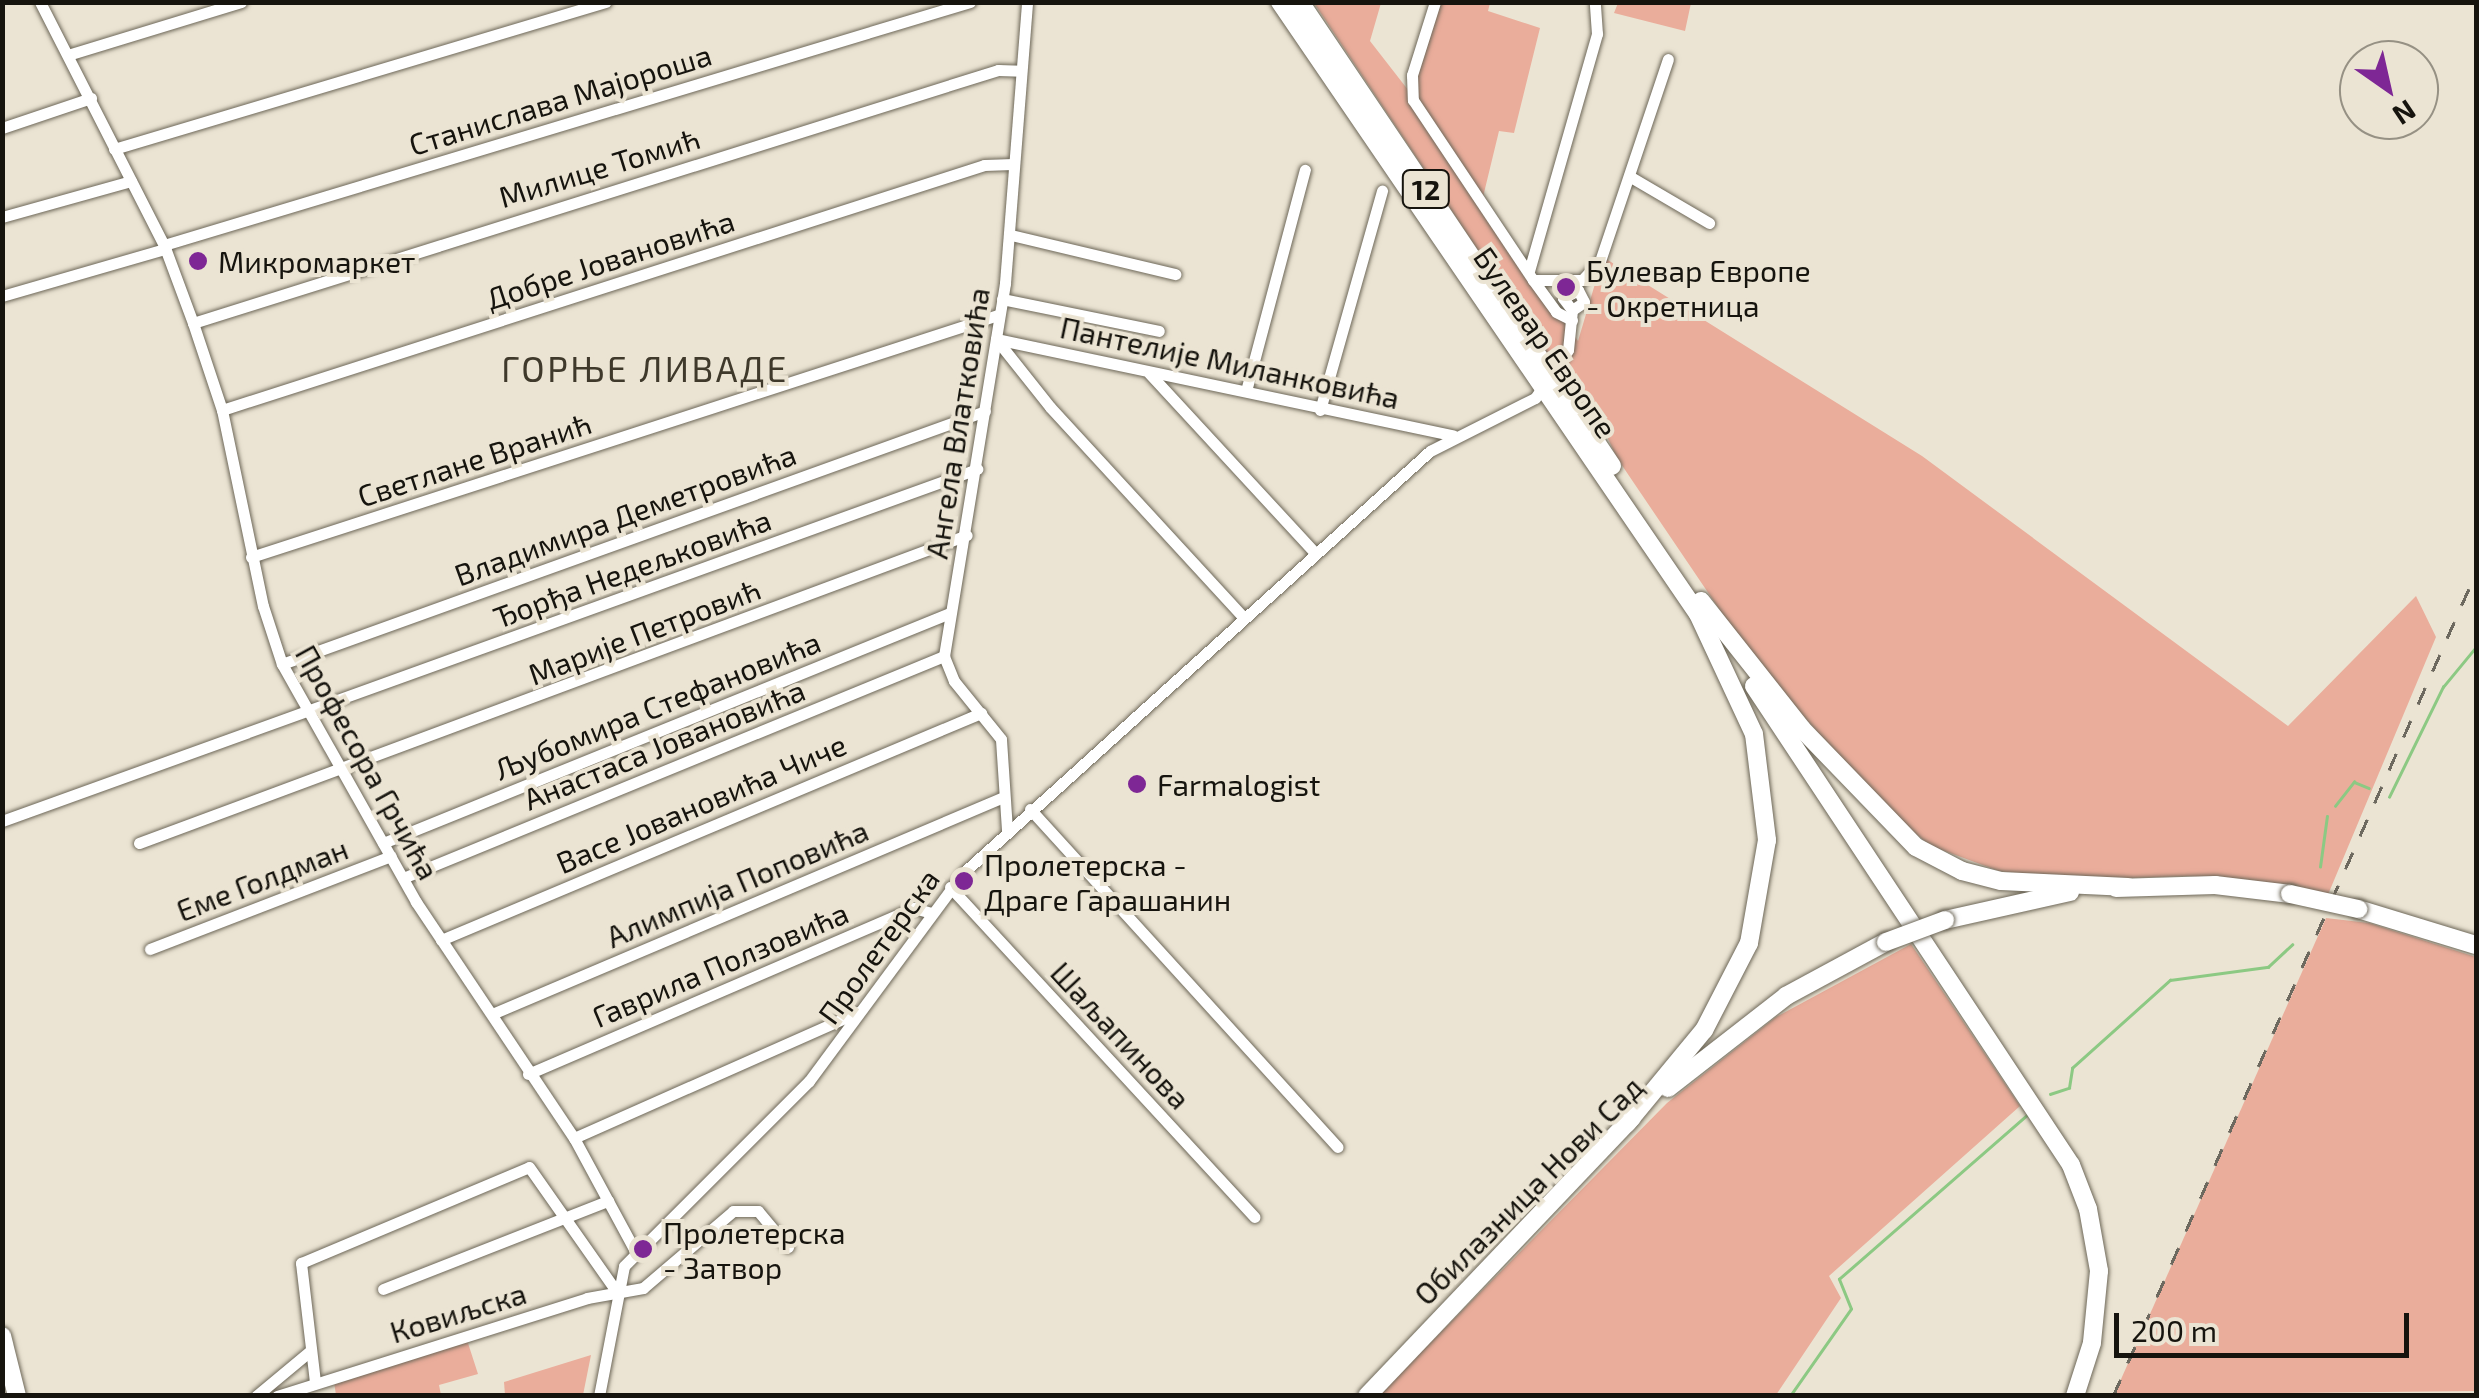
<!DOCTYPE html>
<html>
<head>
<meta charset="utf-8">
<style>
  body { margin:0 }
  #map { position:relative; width:2479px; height:1398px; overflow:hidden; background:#ebe4d3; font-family:"Exo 2",sans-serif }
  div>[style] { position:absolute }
  .green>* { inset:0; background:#eaad9b }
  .stream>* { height:2.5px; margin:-1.25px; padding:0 1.25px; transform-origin:1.25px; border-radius:1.25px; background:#8cc983 }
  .roads { filter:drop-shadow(0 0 2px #6d6758) drop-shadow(0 0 2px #6d6758) }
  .street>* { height:11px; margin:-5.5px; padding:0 5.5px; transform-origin:5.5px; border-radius:5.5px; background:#fff }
  .secondary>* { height:18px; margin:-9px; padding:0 9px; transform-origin:9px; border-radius:9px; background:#fff }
  .primary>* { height:18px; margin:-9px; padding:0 9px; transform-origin:9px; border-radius:9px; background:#fff }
  .rail>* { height:2.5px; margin-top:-1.25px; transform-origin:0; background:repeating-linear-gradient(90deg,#6d695f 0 18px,transparent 0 36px) }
  .bridges { filter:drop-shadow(0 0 2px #6d6758) drop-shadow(0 0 2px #6d6758) }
  .primary-bridge>* { height:18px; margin:-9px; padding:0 9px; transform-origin:9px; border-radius:9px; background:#fff }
  .dots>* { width:28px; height:28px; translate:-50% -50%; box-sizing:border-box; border:5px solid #ebe4d3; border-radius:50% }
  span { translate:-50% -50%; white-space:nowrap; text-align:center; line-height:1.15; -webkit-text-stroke:8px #ebe4d3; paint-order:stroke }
  .shield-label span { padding:2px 8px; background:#ebe4d3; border:2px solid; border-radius:8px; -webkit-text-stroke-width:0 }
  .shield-label { font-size:28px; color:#16140e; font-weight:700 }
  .street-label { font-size:30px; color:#16140e }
  .poi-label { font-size:30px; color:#16140e }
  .left { translate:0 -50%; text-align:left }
  .quarter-label { font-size:35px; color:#3f392b; letter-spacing:2.5px }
  .frame { position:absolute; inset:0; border:5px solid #16140e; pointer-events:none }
  .north { position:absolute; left:2339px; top:40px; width:100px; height:100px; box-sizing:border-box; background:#ebe4d3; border:2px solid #969184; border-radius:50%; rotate:146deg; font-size:28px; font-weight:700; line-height:40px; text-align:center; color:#16140e }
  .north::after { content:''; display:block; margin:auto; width:35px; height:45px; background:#7e2795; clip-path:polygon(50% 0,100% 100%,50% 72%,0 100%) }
  .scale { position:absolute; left:2114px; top:1313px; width:295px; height:45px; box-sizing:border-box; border:5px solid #16140e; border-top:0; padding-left:12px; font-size:30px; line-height:35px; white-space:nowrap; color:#16140e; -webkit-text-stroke:8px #ebe4d3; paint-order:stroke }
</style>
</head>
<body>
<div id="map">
  <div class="green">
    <div style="clip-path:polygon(1314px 3px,1381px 3px,1370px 41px,1412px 95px,1440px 3px,1490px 3px,1488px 11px,1540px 28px,1514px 133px,1499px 131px,1483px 197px,1578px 341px,1603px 257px,1922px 456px,2288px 726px,2416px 596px,2436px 637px,2327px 897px,2189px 876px,2068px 880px,1999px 871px,1931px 846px,1889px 812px,1755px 662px,1617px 458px,1595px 411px,1572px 389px,1568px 371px,1556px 368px)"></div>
    <div style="clip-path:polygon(1618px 3px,1618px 2px,1691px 3px,1685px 31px,1614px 13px)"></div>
    <div style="clip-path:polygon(2326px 918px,2369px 923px,2476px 957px,2476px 1391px,2114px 1395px)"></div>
    <div style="clip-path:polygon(1911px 944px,2020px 1106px,1829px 1276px,1841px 1298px,1776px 1395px,1378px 1396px,1667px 1103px,1776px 1017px)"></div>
    <div style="clip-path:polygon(467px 1340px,478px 1374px,439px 1385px,441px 1395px,336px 1395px,334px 1382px)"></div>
    <div style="clip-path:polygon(591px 1355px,583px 1395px,505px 1395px,504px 1382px)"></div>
  </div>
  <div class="stream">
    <div style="left:2389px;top:797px;width:123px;rotate:-63.9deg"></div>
    <div style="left:2443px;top:687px;width:52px;rotate:-50.5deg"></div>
    <div style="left:2335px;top:806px;width:31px;rotate:-52deg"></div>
    <div style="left:2354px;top:782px;width:16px;rotate:22deg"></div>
    <div style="left:2320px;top:867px;width:51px;rotate:-82.2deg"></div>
    <div style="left:2050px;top:1094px;width:20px;rotate:-18deg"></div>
    <div style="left:2069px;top:1088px;width:20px;rotate:-81deg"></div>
    <div style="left:2072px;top:1068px;width:132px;rotate:-41.9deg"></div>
    <div style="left:2170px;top:980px;width:99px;rotate:-7.6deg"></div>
    <div style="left:2268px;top:967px;width:33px;rotate:-43deg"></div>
    <div style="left:1790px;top:1396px;width:106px;rotate:-55deg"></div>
    <div style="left:1851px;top:1309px;width:32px;rotate:-112deg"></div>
    <div style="left:1839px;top:1279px;width:249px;rotate:-41.1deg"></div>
  </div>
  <div class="roads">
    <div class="street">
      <div style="left:40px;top:2px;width:273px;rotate:63deg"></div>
      <div style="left:164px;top:245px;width:83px;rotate:69.6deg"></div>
      <div style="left:193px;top:323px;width:92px;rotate:71.6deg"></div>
      <div style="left:222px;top:410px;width:200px;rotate:78.2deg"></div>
      <div style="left:263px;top:606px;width:61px;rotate:71.9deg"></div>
      <div style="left:282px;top:664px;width:273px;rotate:60.6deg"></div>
      <div style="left:416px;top:902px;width:284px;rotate:56.2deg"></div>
      <div style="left:574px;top:1138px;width:128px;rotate:61.6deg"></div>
      <div style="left:1435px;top:2px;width:77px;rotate:107.5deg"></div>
      <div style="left:1412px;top:75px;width:25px;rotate:88deg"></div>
      <div style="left:1413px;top:100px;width:216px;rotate:56.3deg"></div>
      <div style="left:1533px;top:280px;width:49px"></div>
      <div style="left:1582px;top:280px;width:26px;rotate:-47deg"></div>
      <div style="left:1600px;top:261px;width:213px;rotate:-71.4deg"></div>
      <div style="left:71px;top:54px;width:178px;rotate:-17deg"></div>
      <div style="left:2px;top:128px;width:94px;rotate:-18.6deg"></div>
      <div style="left:114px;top:149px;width:513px;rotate:-16.64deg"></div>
      <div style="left:1629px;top:176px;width:93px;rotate:30.4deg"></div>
      <div style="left:2px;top:217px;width:134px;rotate:-15.6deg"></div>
      <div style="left:1011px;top:235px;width:169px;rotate:13.4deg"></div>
      <div style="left:164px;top:245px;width:842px;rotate:-16.78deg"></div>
      <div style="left:1529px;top:271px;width:247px;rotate:-74deg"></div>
      <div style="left:1597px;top:34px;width:32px;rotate:-94deg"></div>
      <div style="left:1533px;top:280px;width:39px;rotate:54deg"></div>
      <div style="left:1556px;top:312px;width:18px;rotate:27deg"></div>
      <div style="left:2px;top:296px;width:170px;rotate:-16.1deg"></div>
      <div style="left:1002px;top:299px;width:160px;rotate:11.5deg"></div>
      <div style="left:193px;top:323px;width:844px;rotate:-17.45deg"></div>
      <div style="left:998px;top:70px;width:23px;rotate:2deg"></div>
      <div style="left:996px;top:339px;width:467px;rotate:11.9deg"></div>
      <div style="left:996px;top:339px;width:87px;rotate:51.5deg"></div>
      <div style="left:1050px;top:407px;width:287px;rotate:47.4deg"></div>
      <div style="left:1149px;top:373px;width:246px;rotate:47.3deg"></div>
      <div style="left:1246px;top:391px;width:229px;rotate:-75.1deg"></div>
      <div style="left:222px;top:410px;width:800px;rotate:-17.82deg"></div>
      <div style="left:984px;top:165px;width:30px;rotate:-2deg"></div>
      <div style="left:1320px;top:410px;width:228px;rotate:-74.2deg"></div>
      <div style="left:251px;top:557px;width:785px;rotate:-17.95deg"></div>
      <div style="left:282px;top:664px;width:747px;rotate:-19.79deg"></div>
      <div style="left:1030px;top:809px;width:457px;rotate:47.7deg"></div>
      <div style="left:2px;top:821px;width:1037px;rotate:-19.85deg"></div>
      <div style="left:1007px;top:830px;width:91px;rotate:-93.8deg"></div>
      <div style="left:1001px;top:739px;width:75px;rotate:-129deg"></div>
      <div style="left:954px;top:681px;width:27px;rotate:-112deg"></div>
      <div style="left:944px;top:656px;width:378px;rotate:-80.7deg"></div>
      <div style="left:1005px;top:283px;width:282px;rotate:-85.5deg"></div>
      <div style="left:139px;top:843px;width:883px;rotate:-20.4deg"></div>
      <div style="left:383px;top:843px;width:612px;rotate:-22.08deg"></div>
      <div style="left:403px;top:878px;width:585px;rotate:-22.31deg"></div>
      <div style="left:950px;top:887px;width:449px;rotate:47.3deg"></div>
      <div style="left:441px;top:940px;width:586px;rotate:-22.8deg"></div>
      <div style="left:150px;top:949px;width:258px;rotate:-21.1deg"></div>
      <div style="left:492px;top:1014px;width:553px;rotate:-22.99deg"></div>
      <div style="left:528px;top:1074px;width:420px;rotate:-23.3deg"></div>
      <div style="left:914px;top:908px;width:19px;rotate:16deg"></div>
      <div style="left:574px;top:1138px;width:311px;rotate:-23.9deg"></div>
      <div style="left:383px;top:1289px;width:242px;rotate:-21.4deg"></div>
      <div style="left:315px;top:1382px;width:120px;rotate:-96.7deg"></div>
      <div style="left:301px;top:1263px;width:247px;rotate:-22.8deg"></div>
      <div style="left:529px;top:1167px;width:151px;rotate:54.9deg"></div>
      <div style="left:256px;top:1396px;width:70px;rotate:-39.8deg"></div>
      <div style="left:277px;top:1396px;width:325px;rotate:-17.5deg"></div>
      <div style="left:587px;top:1298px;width:57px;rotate:-10.1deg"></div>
      <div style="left:643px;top:1288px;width:118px;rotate:-40.5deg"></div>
      <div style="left:733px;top:1211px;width:25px"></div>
      <div style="left:758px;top:1211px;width:47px;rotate:50.2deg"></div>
      <div style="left:599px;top:1396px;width:132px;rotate:-79.1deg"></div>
      <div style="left:624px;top:1266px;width:262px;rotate:-45deg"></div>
      <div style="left:809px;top:1081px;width:257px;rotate:-53.5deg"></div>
      <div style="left:962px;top:874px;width:631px;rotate:-42.11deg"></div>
      <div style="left:1430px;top:451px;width:118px;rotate:-26.8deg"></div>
      <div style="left:1535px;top:398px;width:58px;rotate:-55.5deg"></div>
      <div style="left:1568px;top:350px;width:40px;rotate:-84.3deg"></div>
      <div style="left:1572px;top:310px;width:15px;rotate:-127deg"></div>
      <div style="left:1563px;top:298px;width:17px;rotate:-28deg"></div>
      <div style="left:1578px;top:290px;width:13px;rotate:63deg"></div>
      <div style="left:1584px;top:302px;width:14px;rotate:146deg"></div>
    </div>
    <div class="secondary">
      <div style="left:2px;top:1336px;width:62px;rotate:76deg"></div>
    </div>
    <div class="primary">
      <div style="left:1280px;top:2px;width:741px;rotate:55.67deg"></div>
      <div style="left:1698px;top:614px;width:132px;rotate:65deg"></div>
      <div style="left:1754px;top:734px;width:107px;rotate:83deg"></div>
      <div style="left:1767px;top:840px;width:105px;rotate:99.9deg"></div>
      <div style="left:1749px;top:943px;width:98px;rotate:117.3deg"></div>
      <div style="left:1704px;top:1030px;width:121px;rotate:129.6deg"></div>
      <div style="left:1300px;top:2px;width:559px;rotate:56.08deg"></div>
      <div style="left:1701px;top:601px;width:163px;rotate:51.7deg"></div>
      <div style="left:1802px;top:729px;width:164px;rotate:46deg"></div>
      <div style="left:1916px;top:847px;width:52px;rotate:27.6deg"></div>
      <div style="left:1962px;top:871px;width:40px;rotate:14.4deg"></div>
      <div style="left:2001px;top:881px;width:127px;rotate:2.7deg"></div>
      <div style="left:1754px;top:686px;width:574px;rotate:56.5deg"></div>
      <div style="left:2071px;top:1165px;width:47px;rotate:68.9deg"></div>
      <div style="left:2088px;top:1209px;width:63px;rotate:79.9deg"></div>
      <div style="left:2099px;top:1271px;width:72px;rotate:95.6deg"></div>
      <div style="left:2092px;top:1343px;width:56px;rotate:107.8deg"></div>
      <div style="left:2116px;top:888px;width:99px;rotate:-1.7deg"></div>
      <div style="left:2215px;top:885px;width:76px;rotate:6.8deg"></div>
      <div style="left:2358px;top:909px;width:123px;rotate:17deg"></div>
      <div style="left:1945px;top:920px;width:128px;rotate:-12.6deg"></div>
      <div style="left:1668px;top:1088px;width:150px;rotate:-37.9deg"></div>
      <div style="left:1786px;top:996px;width:114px;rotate:-28.4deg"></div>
      <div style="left:1367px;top:1396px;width:384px;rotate:-46.4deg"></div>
    </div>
  </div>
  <div class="rail">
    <div style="left:2113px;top:1396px;width:900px;rotate:-66.22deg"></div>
  </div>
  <div class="bridges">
    <div class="primary-bridge">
      <div style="left:2290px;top:894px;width:70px;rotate:12.4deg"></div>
      <div style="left:1886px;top:942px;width:63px;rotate:-20.4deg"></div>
    </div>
  </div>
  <div class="dots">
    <div style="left:198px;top:261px;background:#7e2795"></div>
    <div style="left:1566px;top:287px;background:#7e2795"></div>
    <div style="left:1137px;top:784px;background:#7e2795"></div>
    <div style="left:964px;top:881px;background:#7e2795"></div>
    <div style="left:643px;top:1249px;background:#7e2795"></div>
  </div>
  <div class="shield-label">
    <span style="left:1426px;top:189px">12</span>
  </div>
  <div class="street-label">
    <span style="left:560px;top:99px;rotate:-17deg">Станислава Мајороша</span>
    <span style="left:599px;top:167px;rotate:-17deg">Милице Томић</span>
    <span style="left:610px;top:259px;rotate:-18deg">Добре Јовановића</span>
    <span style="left:1546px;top:342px;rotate:55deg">Булевар Европе</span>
    <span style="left:1230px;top:362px;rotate:12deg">Пантелије Миланковића</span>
    <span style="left:957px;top:423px;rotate:-81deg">Ангела Влатковића</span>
    <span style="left:474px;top:459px;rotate:-18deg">Светлане Вранић</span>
    <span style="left:625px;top:514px;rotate:-20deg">Владимира Деметровића</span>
    <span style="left:632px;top:568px;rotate:-20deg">Ђорђа Недељковића</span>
    <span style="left:644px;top:631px;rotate:-21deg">Марије Петровић</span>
    <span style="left:657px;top:705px;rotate:-22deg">Љубомира Стефановића</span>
    <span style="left:664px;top:744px;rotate:-22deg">Анастаса Јовановића</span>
    <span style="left:368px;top:762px;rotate:61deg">Професора Грчића</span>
    <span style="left:701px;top:803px;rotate:-23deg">Васе Јовановића Чиче</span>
    <span style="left:262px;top:879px;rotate:-21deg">Еме Голдман</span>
    <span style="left:737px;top:883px;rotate:-23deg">Алимпија Поповића</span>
    <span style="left:878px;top:946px;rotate:-54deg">Пролетерска</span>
    <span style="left:720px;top:964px;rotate:-23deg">Гаврила Ползовића</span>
    <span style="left:1121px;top:1035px;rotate:47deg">Шаљапинова</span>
    <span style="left:1528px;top:1190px;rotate:-45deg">Обилазница Нови Сад</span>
    <span style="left:458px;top:1312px;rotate:-17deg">Ковиљска</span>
  </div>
  <div class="poi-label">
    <span class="left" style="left:218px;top:261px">Микромаркет</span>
    <span class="left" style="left:1586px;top:287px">Булевар Европе<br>- Окретница</span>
    <span class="left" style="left:1157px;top:784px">Farmalogist</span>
    <span class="left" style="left:984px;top:881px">Пролетерска -<br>Драге Гарашанин</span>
    <span class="left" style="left:663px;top:1249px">Пролетерска<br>- Затвор</span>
  </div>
  <div class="quarter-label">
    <span style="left:645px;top:368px">ГОРЊЕ ЛИВАДЕ</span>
  </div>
  <div class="frame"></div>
  <div class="north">N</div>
  <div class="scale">200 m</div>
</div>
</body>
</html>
